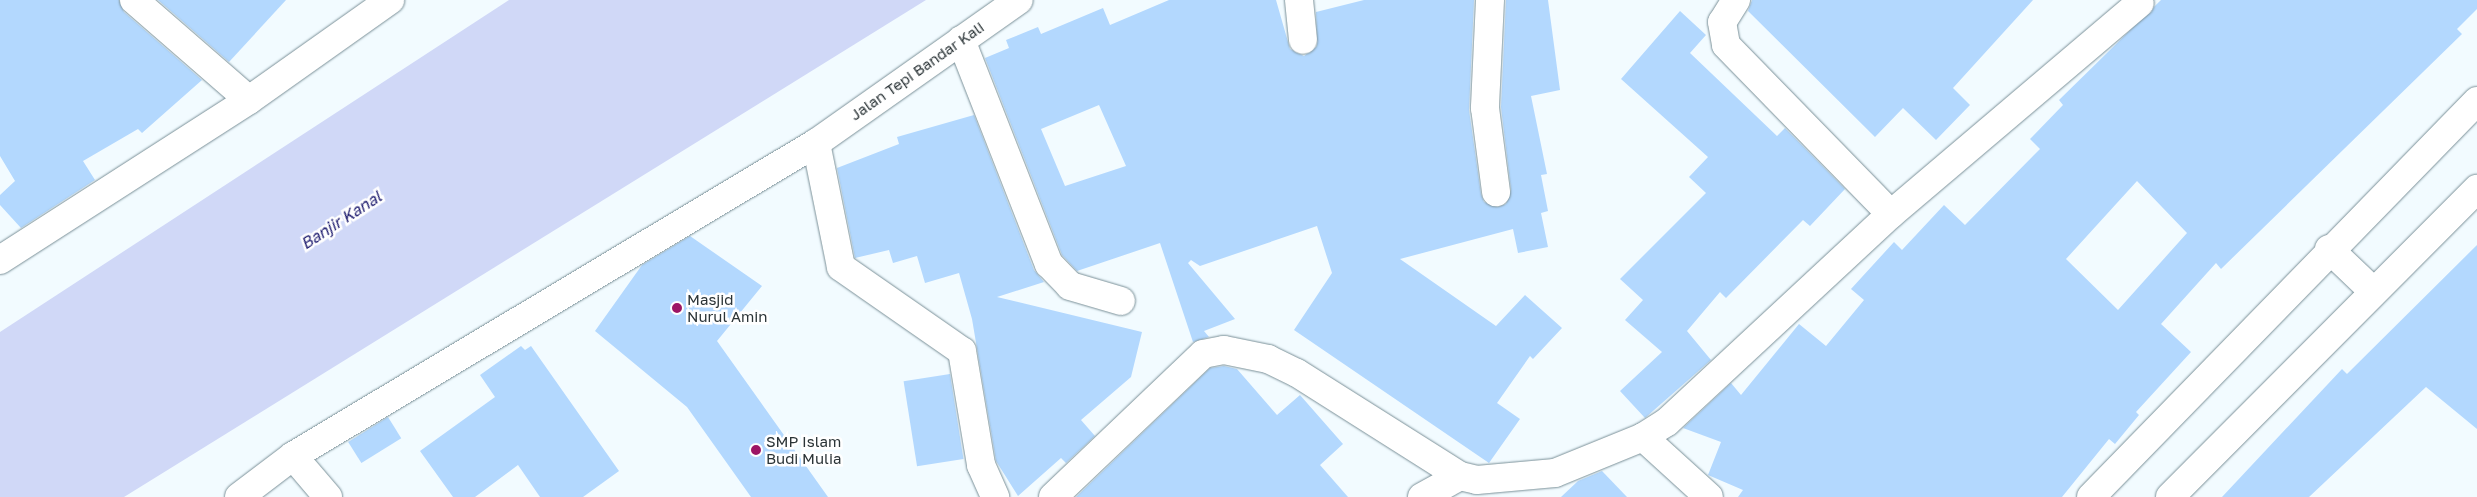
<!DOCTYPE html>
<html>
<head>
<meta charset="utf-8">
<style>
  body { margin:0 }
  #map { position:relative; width:2477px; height:497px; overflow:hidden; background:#f2fbff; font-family:"Golos Text",sans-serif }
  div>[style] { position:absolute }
  .water>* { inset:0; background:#d0d8f7 }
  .building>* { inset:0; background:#b3d8fe; transform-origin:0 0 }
  .roads { filter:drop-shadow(0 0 1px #7a9098) drop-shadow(0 0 1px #7a9098) }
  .street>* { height:28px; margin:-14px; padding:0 14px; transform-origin:14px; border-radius:14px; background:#fff }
  .secondary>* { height:28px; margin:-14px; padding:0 14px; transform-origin:14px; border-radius:14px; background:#fff }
  .primary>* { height:28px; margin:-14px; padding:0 14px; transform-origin:14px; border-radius:14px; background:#fff }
  .dots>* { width:14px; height:14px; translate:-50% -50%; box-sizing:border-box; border:2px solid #fff; border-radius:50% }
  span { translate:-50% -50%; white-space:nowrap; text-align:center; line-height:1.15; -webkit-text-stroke:5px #fff; paint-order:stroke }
  .street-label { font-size:15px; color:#2b3437 }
  .poi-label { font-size:15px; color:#2b3437 }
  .left { translate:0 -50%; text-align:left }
  .water-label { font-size:16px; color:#1b196d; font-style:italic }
</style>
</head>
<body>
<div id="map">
  <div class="water">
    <div style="clip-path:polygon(509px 0,926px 0,124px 497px,0 497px,0 332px)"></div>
  </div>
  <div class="building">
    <div style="clip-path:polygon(0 0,119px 0,124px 12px,202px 80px,142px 133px,138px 129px,83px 161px,95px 180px,21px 228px,0 205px,0 195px,15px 181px,0 156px)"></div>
    <div style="clip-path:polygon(158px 0,286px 0,229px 62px)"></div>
    <div style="clip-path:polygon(evenodd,1169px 0,1276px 0,1290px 49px,1304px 56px,1317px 46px,1316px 12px,1364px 0,1474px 0,1469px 110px,1481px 194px,1484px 202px,1498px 207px,1506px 204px,1511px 190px,1501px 107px,1506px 0,1548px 0,1560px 90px,1531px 96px,1547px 174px,1541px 175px,1548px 211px,1541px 213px,1548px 247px,1518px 253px,1513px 229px,1400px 259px,1496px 326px,1525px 295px,1562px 328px,1533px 359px,1530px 356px,1497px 403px,1520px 419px,1489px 463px,1294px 330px,1332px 273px,1317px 226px,1200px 266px,1191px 260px,1188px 263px,1235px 319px,1204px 331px,1209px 337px,1193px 342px,1160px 243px,1077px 271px,1062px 255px,985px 58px,1009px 48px,1006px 40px,1038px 27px,1041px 34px,1103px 8px,1110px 25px,1169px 0,1099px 105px,1126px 166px,1065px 186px,1041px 129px,1099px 105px)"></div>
    <div style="clip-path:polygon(1752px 0,2033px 0,1953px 88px,1970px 105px,1936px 140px,1903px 108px,1875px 137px,1748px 11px)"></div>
    <div style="clip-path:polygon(evenodd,2161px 0,2477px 0,2477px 9px,2457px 29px,2462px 34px,2221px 269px,2216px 263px,2161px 324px,2191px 352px,2136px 412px,2139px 415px,2115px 444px,2109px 439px,2062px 497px,1738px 497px,1743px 490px,1708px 475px,1721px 442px,1683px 428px,1731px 383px,1741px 395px,1799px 324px,1826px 346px,1864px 300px,1851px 289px,1894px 242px,1902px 250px,1944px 205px,1965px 225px,2040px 149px,2030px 139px,2063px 105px,2059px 100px,2161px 0,2137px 181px,2187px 233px,2118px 310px,2066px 259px,2137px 181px)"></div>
    <div style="clip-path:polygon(1680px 11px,1706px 35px,1690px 53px,1777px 136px,1785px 128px,1845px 189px,1810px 226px,1803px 220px,1726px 298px,1720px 292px,1687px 331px,1711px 360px,1645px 418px,1620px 391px,1662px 352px,1625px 320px,1643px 300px,1620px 279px,1706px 193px,1689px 177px,1708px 157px,1621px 79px)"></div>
    <div style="clip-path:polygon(974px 115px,1034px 270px,1044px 282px,997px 297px,1142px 332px,1131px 377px,1081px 420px,1095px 436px,1066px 463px,1061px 458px,1018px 496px,996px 461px,972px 319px,959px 273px,925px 283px,917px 256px,893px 263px,889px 250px,855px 258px,837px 168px,899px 144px,897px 137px)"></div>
    <div style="clip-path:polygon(690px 236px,762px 286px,717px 341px,828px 497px,751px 497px,687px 407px,595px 331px,642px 265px)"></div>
    <div style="clip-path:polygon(2477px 245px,2477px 429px,2426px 387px,2309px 497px,2222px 497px,2342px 369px,2347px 374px)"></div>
    <div style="clip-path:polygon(521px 346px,525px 350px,531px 346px,619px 471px,583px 497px,540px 497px,518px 465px,475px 497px,453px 497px,420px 451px,495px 397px,480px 375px)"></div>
    <div style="clip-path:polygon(1224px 366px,1237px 369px,1277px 415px,1300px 395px,1343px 444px,1320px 465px,1348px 497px,1076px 497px,1210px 368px)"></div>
    <div style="left:950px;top:374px;width:86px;height:47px;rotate:81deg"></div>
    <div style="left:388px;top:417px;width:25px;height:47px;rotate:58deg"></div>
    <div style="clip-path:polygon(1602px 471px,1627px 497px,1561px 497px,1578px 481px)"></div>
  </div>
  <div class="roads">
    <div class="street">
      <div style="left:134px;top:0;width:152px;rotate:41deg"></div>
      <div style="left:1299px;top:0;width:40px;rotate:84.3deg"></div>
      <div style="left:1490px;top:0;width:108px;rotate:92.7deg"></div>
      <div style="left:1485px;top:108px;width:85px;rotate:82.5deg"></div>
      <div style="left:1736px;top:0;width:26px;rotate:122deg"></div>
      <div style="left:1722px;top:22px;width:23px;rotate:80deg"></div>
      <div style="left:1726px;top:45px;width:236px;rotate:45.7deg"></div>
      <div style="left:961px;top:40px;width:241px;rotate:68.6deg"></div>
      <div style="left:1049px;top:264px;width:30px;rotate:46deg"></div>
      <div style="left:1070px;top:286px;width:53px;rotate:16.4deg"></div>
      <div style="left:816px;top:143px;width:126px;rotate:78.6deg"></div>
      <div style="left:841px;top:267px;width:147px;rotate:34.8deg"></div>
      <div style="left:962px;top:351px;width:116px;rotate:80.5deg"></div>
      <div style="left:981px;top:465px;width:35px;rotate:66deg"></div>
      <div style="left:1643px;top:437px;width:89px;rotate:42.3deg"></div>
      <div style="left:293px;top:456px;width:54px;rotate:49.5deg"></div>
      <div style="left:1053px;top:497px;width:207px;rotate:-43.6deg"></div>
      <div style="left:1203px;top:354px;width:21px;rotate:-11deg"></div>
      <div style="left:1224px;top:350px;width:45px;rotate:11.6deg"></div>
      <div style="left:1268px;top:359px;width:32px;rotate:26deg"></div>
      <div style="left:1297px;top:373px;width:193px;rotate:32.3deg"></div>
      <div style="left:1460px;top:476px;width:17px;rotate:13deg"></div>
      <div style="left:1477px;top:480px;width:78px;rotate:-5.1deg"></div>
      <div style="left:1555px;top:473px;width:95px;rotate:-22.2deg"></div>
      <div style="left:1643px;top:437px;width:28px;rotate:-32deg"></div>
      <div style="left:1667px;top:422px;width:306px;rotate:-42.9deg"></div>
      <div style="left:1891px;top:214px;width:326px;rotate:-40.3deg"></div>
      <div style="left:1422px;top:497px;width:43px;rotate:-28.9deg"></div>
    </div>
    <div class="secondary">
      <div style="left:0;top:260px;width:296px;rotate:-32.7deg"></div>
      <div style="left:249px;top:100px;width:173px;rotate:-35.3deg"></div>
      <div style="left:239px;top:497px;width:68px;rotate:-37.2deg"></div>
      <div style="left:293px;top:456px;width:610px;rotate:-30.9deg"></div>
      <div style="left:816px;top:143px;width:248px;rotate:-35.2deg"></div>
    </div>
    <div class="primary">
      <div style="left:2329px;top:249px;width:61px;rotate:43.7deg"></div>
      <div style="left:2091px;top:497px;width:553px;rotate:-45.73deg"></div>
      <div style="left:2170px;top:497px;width:435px;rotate:-45.1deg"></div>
    </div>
  </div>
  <div class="dots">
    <div style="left:677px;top:308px;background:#9d1665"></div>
    <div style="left:756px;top:450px;background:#9d1665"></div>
  </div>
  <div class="street-label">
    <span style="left:917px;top:71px;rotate:-35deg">Jalan Tepi Bandar Kali</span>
  </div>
  <div class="poi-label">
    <span class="left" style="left:687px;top:308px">Masjid<br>Nurul Amin</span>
    <span class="left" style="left:766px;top:450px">SMP Islam<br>Budi Mulia</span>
  </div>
  <div class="water-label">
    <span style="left:341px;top:220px;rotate:-33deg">Banjir Kanal</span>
  </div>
</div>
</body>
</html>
